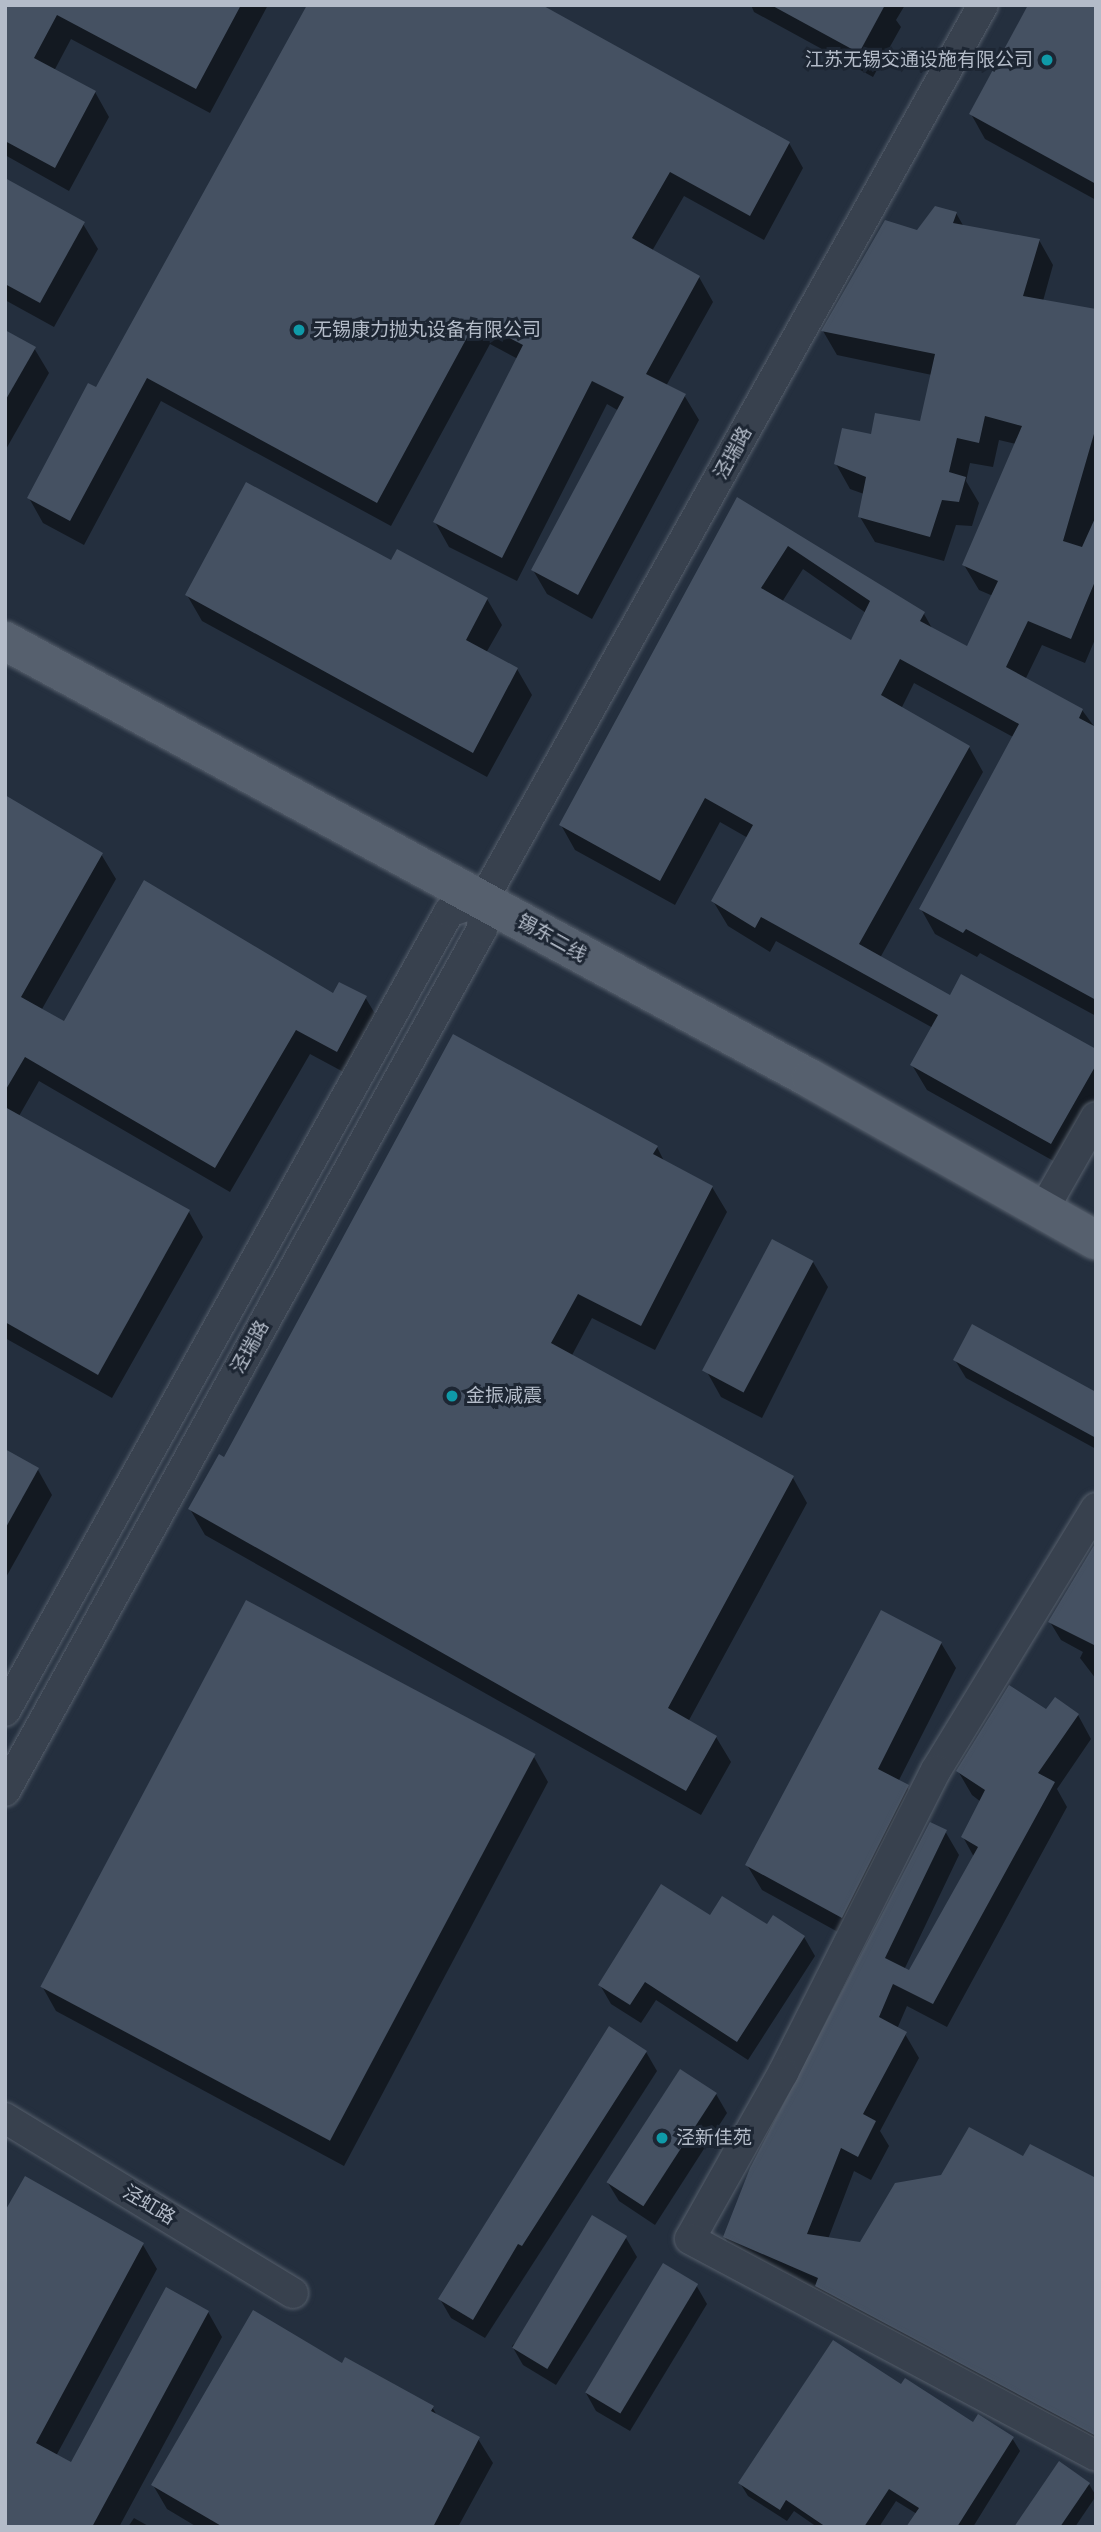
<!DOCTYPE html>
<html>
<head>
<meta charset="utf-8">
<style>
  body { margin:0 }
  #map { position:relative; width:1101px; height:2532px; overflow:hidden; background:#242f3e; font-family:"Fira Sans Condensed","Noto Sans SC",sans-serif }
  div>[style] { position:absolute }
  .shadow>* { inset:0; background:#0007 }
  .building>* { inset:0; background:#455162; transform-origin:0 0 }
  .roads { filter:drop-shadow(0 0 2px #565f6c) drop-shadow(0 0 2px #565f6c) }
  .minor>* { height:30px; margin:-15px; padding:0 15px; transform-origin:15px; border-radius:15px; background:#38414e }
  .major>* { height:38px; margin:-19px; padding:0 19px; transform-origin:19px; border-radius:19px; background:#56606e }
  .dots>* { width:19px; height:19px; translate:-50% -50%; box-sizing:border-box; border:4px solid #1d2633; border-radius:50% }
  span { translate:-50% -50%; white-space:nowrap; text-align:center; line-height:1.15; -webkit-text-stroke:6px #1d2633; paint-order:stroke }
  .poi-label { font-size:19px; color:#b4bcc9 }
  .right { translate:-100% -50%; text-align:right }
  .left { translate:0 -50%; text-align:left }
  .street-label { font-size:19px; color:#b4bcc9 }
  .frame { position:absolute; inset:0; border:7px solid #b4bcc9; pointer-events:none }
</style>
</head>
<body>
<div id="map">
  <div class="shadow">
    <div style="clip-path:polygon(5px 5px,268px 5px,210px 113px,71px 39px,54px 71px,95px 92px,109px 117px,69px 191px,5px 155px)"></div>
    <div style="clip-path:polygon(309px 5px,547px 5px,545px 9px,789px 143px,803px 168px,764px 240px,684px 196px,652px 251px,699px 277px,713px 302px,666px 386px,684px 395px,699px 420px,592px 619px,547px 594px,533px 570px,619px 411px,607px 404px,517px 581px,449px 547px,435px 522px,518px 359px,490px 344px,391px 526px,161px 401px,84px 545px,43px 523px,29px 498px,96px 390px)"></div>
    <div style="clip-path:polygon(751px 5px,905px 5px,896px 20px,901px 27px,873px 77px,754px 12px)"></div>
    <div style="clip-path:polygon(1096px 5px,1096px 200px,985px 139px,971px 114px)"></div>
    <div style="clip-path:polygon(5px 180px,83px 224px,98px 249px,54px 327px,5px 300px)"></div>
    <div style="clip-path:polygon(evenodd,956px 213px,964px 227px,1039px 240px,1053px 265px,1043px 301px,1096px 311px,1096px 637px,1085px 663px,1042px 645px,1025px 680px,1082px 710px,1096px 729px,1096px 1016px,980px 953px,977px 957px,935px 934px,921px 909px,1013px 737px,914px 683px,901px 709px,969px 747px,983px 772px,880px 958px,950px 997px,1096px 1051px,1096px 1114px,1066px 1168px,927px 1090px,912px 1065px,933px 1028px,776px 941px,770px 952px,728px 926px,713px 901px,748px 838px,720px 822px,675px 905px,575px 850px,561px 825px,738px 499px,924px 614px,933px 630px,967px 648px,993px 596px,979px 590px,964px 565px,1016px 444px,999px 440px,993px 467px,970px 463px,966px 481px,979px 503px,972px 526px,956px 525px,944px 561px,875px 542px,860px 517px,864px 494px,850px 489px,836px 464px,872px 436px,921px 423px,932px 375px,837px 355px,823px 331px,918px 232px,956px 213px,803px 569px,866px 613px,851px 643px,782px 602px,803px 569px)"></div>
    <div style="clip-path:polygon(5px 332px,34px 348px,49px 373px,5px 451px)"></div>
    <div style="clip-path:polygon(392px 562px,487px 599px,502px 625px,486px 653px,517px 669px,532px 695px,487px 777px,202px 621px,187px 595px)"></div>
    <div style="clip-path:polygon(5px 798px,101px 854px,116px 879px,42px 1009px,65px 1024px,334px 995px,365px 997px,380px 1022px,351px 1076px,310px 1054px,230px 1192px,39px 1081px,19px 1116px,189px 1212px,203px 1237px,112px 1398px,5px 1338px)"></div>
    <div style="clip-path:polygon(657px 1147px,665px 1163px,712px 1187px,727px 1212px,655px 1350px,592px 1318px,571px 1357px,793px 1478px,807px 1503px,688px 1722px,716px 1737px,731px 1762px,701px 1815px,205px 1535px,190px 1509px,224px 1459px)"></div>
    <div style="clip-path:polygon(813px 1262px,828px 1287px,762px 1418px,721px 1397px,707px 1372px)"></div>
    <div style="clip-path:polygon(955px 1360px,1096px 1394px,1096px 1449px,966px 1378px)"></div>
    <div style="clip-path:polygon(5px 1452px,38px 1470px,52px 1495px,5px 1579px)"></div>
    <div style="clip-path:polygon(1096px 1546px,1096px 1679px,1080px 1658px,1083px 1652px,1061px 1640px,1050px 1622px)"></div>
    <div style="clip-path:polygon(941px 1643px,956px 1668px,898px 1782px,907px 1787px,922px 1812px,856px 1942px,762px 1890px,747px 1865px)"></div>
    <div style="clip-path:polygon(1047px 1711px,1078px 1715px,1091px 1739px,1057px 1789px,1067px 1807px,947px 2027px,907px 2006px,897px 2029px,905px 2034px,919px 2058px,880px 2131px,889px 2146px,871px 2180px,854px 2171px,828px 2239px,861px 2244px,1024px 2159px,1096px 2180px,1096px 2452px,738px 2260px,724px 2236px,945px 1831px,959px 1855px,904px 1970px,909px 1972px,974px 1857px,963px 1837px,981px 1802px,972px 1795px,958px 1771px)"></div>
    <div style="clip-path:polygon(534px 1757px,548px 1782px,344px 2166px,56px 2011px,42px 1986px)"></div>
    <div style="clip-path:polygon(768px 1927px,804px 1937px,815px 1956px,748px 2060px,656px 2000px,641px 2023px,611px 2004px,600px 1985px)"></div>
    <div style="clip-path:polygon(646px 2052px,657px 2071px,485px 2338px,451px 2318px,440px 2299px)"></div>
    <div style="clip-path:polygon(680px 2071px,716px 2094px,727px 2113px,655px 2225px,619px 2201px,608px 2183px)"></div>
    <div style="clip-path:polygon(26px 2178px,143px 2245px,157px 2269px,56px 2456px,71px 2464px,208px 2312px,222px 2337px,119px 2527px,5px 2527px)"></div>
    <div style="clip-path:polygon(626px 2238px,637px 2257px,556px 2385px,523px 2365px,512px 2346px)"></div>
    <div style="clip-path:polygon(696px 2285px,707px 2304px,630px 2431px,596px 2411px,586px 2393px)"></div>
    <div style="clip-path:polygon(343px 2365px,432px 2407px,438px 2417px,478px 2439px,493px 2463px,458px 2527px,197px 2527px,167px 2509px,153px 2485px)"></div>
    <div style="clip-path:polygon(902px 2386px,974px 2424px,1012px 2438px,1020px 2451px,973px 2527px,908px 2527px,917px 2514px,896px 2501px,879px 2527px,817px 2527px,794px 2511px,787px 2521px,748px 2496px,740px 2483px)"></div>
    <div style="clip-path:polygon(1089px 2484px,1096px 2496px,1075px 2527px,1016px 2527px)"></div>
    <div style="clip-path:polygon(134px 2518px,150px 2527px,128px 2527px)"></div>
  </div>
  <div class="building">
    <div style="clip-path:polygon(5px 5px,241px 5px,196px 89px,57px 15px,34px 58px,96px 91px,55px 168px,5px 141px)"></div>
    <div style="clip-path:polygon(307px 5px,542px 5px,790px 142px,750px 216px,670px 172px,632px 238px,700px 276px,646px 374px,686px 394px,578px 595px,531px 570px,624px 397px,592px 381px,502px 558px,433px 522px,523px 345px,476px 321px,377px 503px,147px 378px,70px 521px,27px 498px,88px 383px,96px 387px)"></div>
    <div style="clip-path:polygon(771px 5px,885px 5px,859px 53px)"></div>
    <div style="clip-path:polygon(1028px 5px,1096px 5px,1096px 184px,969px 114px)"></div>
    <div style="clip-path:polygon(5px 178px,85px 222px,40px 303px,5px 284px)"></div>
    <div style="clip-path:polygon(evenodd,935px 206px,957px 212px,953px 223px,1040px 239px,1023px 296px,1096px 309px,1096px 427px,1063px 541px,1082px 547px,1096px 516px,1096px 579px,1071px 639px,1028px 621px,1006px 667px,1083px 709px,1079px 718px,1096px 727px,1096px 1000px,966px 929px,963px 933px,919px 909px,1019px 724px,900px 659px,881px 695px,970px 746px,859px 944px,950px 995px,961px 974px,1096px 1049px,1096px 1065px,1051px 1144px,910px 1065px,938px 1015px,761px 917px,755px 928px,711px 901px,753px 825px,705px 798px,660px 881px,559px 825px,737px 497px,925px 612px,920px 621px,967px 646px,998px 581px,962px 565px,1022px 426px,985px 416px,979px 443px,957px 438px,949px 472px,966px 477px,959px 502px,942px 500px,930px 537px,858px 517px,866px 477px,834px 464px,842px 428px,871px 434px,875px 413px,920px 421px,935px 354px,821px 331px,885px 220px,917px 230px,935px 206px,788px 546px,870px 601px,851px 640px,761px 588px,788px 546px)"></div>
    <div style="clip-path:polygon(5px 330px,36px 347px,5px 401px)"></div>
    <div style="clip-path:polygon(246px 482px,391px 560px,397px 549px,488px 598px,466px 640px,518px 668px,473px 753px,185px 595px)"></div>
    <div style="clip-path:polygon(5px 795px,103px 853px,21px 997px,64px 1021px,144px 880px,333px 993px,339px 982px,367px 996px,337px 1052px,296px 1030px,215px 1168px,25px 1057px,5px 1091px)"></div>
    <div style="clip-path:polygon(453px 1034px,658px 1146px,653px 1154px,713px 1186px,641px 1326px,578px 1294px,551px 1343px,794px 1476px,668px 1708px,717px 1736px,686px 1791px,188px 1509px,219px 1454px,224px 1457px)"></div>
    <div style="clip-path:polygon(5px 1107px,190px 1210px,98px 1375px,5px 1322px)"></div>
    <div style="left:772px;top:1239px;width:47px;height:149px;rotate:28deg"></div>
    <div style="clip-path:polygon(972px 1324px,1096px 1392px,1096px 1438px,953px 1360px)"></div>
    <div style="clip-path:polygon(5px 1449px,39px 1468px,5px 1529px)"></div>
    <div style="clip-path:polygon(1096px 1542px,1096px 1646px,1048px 1622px)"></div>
    <div style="left:246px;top:1600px;width:328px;height:438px;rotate:28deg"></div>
    <div style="clip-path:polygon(881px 1610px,942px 1642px,878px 1769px,909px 1785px,842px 1918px,745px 1865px)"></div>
    <div style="clip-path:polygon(1009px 1685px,1046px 1709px,1055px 1697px,1079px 1714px,1038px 1773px,1055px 1782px,933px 2004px,893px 1984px,879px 2017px,907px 2032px,863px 2114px,876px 2121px,858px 2157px,841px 2148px,807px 2234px,860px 2242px,895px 2183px,941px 2175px,969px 2127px,1023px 2156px,1030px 2144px,1096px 2178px,1096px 2436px,815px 2286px,818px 2278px,723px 2237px,750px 2168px,930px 1822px,947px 1830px,885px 1958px,909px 1970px,978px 1847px,961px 1837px,985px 1790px,956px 1771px)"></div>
    <div style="clip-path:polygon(661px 1884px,710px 1915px,722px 1896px,767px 1924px,773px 1915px,805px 1936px,737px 2042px,645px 1982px,630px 2005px,598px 1985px)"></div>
    <div style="clip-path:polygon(609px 2026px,647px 2051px,522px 2246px,518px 2244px,473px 2320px,438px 2299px)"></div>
    <div style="left:680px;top:2069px;width:44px;height:135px;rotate:33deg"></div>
    <div style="clip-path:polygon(25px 2176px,144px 2243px,36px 2443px,71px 2462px,166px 2287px,209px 2311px,92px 2527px,5px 2527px,5px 2211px)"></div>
    <div style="left:592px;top:2215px;width:41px;height:155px;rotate:31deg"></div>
    <div style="left:663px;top:2263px;width:41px;height:151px;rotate:31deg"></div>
    <div style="clip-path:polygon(253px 2310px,342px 2363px,345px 2357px,434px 2406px,431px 2411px,480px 2437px,433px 2527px,223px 2527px,151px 2485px)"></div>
    <div style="clip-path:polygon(833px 2340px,901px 2384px,905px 2378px,973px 2422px,978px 2414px,1014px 2437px,957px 2527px,906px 2527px,919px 2508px,889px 2489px,864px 2527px,826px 2527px,786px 2500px,780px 2510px,738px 2483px)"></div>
    <div style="clip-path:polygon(1059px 2461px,1090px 2483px,1060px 2527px,1014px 2527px)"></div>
  </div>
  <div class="roads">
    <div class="minor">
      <div style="left:1043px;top:1210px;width:107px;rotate:-60.3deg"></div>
      <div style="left:1096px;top:1508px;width:307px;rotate:121.4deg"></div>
      <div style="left:936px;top:1770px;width:339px;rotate:116.8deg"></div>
      <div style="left:783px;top:2073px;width:190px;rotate:119.3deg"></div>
      <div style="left:690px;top:2239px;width:460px;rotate:28.1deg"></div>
      <div style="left:5px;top:1711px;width:914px;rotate:-60.94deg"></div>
      <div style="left:449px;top:912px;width:36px;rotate:-19deg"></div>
      <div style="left:5px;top:1791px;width:985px;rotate:-61.04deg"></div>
      <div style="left:482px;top:929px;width:29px;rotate:-88deg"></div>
      <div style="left:483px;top:900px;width:1025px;rotate:-60.81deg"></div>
      <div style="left:5px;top:2118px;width:337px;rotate:31.3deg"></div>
    </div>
    <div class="major">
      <div style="left:5px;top:641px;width:917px;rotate:28.52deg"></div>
      <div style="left:811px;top:1079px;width:327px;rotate:29.5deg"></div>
    </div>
  </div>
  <div class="dots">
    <div style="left:1047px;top:60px;background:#0f9aa8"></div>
    <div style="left:299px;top:330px;background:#0f9aa8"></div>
    <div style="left:452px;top:1396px;background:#0f9aa8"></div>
    <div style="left:662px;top:2138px;background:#0f9aa8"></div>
  </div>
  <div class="poi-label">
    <span class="right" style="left:1033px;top:60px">江苏无锡交通设施有限公司</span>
    <span class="left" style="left:313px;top:330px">无锡康力抛丸设备有限公司</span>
    <span class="left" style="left:466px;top:1396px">金振减震</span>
    <span class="left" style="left:676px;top:2138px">泾新佳苑</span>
  </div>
  <div class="street-label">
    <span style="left:733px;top:453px;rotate:-61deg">泾瑞路</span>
    <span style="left:552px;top:938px;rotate:29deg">锡东二线</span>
    <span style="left:250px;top:1347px;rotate:-61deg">泾瑞路</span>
    <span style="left:149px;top:2205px;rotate:31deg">泾虹路</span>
  </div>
  <div class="frame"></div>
</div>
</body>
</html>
